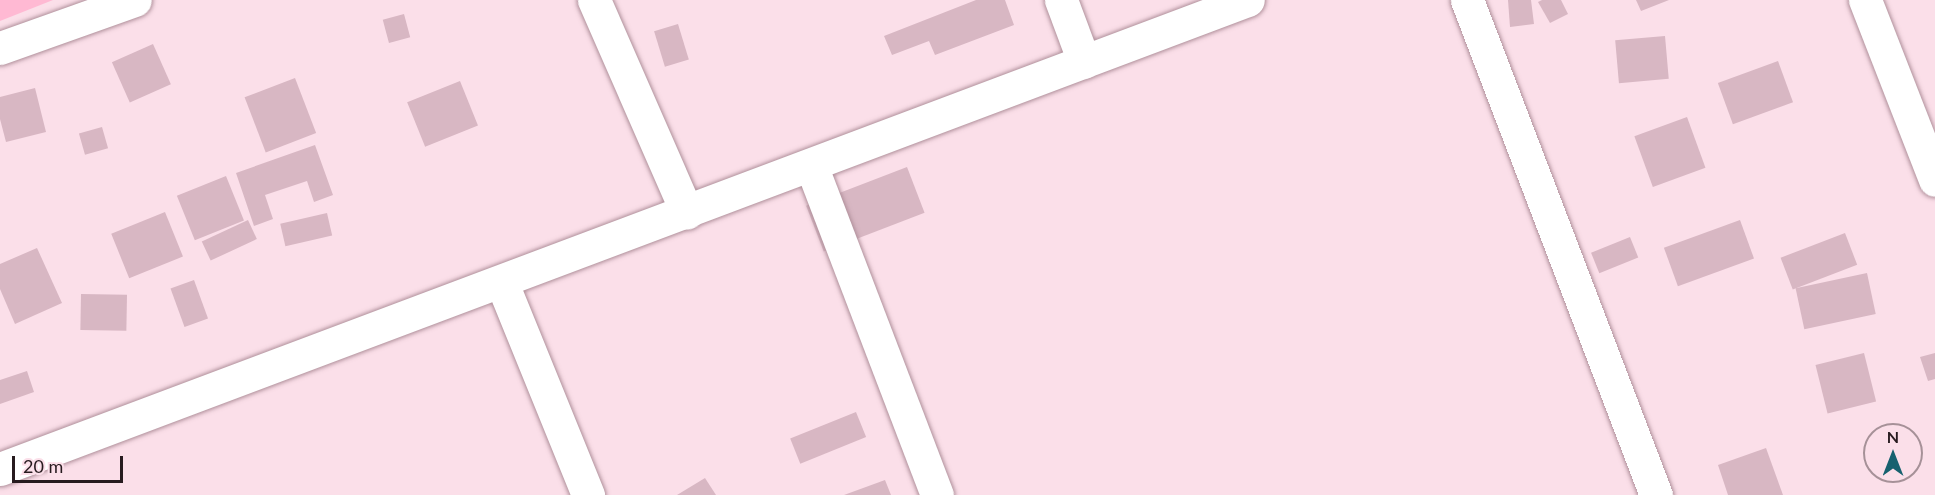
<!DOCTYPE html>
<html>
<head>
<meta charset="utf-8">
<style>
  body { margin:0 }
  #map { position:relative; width:1935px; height:495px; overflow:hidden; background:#fbdfe9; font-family:Lato,sans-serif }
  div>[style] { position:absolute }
  .green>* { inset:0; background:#ffb9d3 }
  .building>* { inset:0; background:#d8b7c3; transform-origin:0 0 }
  .roads { filter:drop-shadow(0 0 2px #b0909b) drop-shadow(0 0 2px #b0909b) }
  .street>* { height:33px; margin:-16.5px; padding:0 16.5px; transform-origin:16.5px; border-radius:16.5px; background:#fff }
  span { translate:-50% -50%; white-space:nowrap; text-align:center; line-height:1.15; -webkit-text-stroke:5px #fbdfe9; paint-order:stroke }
  .north { position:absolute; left:1863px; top:423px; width:60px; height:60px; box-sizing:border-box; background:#fbdfe9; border:2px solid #a69198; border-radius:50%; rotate:0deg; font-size:16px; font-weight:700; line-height:24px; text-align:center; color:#271b1f }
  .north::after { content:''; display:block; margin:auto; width:21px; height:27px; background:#17616f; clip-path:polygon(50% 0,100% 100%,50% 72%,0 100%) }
  .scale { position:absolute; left:12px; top:456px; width:111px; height:27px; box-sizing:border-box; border:3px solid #271b1f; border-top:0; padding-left:8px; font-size:18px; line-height:21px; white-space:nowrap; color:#271b1f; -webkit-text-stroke:4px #fbdfe9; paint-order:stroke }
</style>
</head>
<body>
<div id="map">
  <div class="green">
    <div style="clip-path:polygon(0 0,53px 0,0 21px)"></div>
  </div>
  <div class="building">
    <div style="clip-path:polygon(976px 0,1005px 0,1014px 25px,935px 55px,929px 41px,892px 55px,884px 36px)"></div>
    <div style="clip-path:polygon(1508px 0,1531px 0,1534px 24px,1510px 27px)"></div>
    <div style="clip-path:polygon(1542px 0,1561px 0,1568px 14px,1550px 23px,1538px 2px)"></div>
    <div style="clip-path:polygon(1636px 0,1669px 0,1641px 11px)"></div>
    <div style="left:404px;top:14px;width:24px;height:22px;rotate:75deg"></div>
    <div style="left:678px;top:24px;width:37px;height:25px;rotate:73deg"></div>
    <div style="left:1665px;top:36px;width:43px;height:50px;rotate:85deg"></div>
    <div style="left:153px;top:44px;width:44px;height:45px;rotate:66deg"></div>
    <div style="left:1778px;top:61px;width:44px;height:64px;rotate:70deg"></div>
    <div style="left:295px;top:78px;width:59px;height:54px;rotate:69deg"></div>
    <div style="left:460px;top:81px;width:48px;height:57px;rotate:68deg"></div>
    <div style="clip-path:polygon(35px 88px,46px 132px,6px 142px,0 119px,0 97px)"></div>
    <div style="left:1687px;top:117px;width:54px;height:56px;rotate:70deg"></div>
    <div style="left:102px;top:127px;width:22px;height:24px;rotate:74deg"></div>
    <div style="clip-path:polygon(315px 145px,333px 195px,314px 202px,307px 181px,265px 195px,273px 219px,254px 226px,236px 173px)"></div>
    <div style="left:907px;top:167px;width:49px;height:108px;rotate:69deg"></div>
    <div style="left:226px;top:176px;width:48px;height:53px;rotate:68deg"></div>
    <div style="left:165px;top:212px;width:48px;height:58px;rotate:68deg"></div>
    <div style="left:327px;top:213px;width:23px;height:48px;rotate:77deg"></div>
    <div style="left:248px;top:220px;width:21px;height:51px;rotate:65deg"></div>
    <div style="left:1740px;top:220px;width:41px;height:81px;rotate:70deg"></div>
    <div style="left:1845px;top:233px;width:34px;height:69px;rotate:69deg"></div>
    <div style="left:1630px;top:237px;width:22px;height:42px;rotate:68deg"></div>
    <div style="clip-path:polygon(37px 248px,62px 303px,15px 324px,0 289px,0 264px)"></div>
    <div style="left:1867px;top:273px;width:42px;height:73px;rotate:78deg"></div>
    <div style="left:194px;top:280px;width:41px;height:25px;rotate:70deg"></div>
    <div style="left:81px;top:294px;width:46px;height:36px;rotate:1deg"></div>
    <div style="left:1864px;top:353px;width:50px;height:50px;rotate:76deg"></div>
    <div style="clip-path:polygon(1935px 353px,1935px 379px,1928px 381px,1920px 357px)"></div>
    <div style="clip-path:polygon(27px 371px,34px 392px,0 404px,0 380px)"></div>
    <div style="left:856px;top:412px;width:27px;height:71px;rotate:68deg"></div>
    <div style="clip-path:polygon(1766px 448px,1783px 495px,1728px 495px,1718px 465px)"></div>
    <div style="clip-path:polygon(705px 478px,716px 495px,677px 495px)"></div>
    <div style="clip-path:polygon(885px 480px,891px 495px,844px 495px)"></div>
  </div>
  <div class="roads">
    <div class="street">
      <div style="left:594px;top:0;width:232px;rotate:66.4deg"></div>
      <div style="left:1061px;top:0;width:66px;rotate:69.6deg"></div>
      <div style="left:1467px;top:0;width:530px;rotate:69.1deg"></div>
      <div style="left:1865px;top:0;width:193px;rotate:68.7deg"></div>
      <div style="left:0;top:48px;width:143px;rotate:-19.6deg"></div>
      <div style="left:811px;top:165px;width:353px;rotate:69.1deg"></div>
      <div style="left:502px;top:283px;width:229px;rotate:67.9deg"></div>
      <div style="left:0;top:469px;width:1333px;rotate:-20.6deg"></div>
    </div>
  </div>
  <div class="north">N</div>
  <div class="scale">20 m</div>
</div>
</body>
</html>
